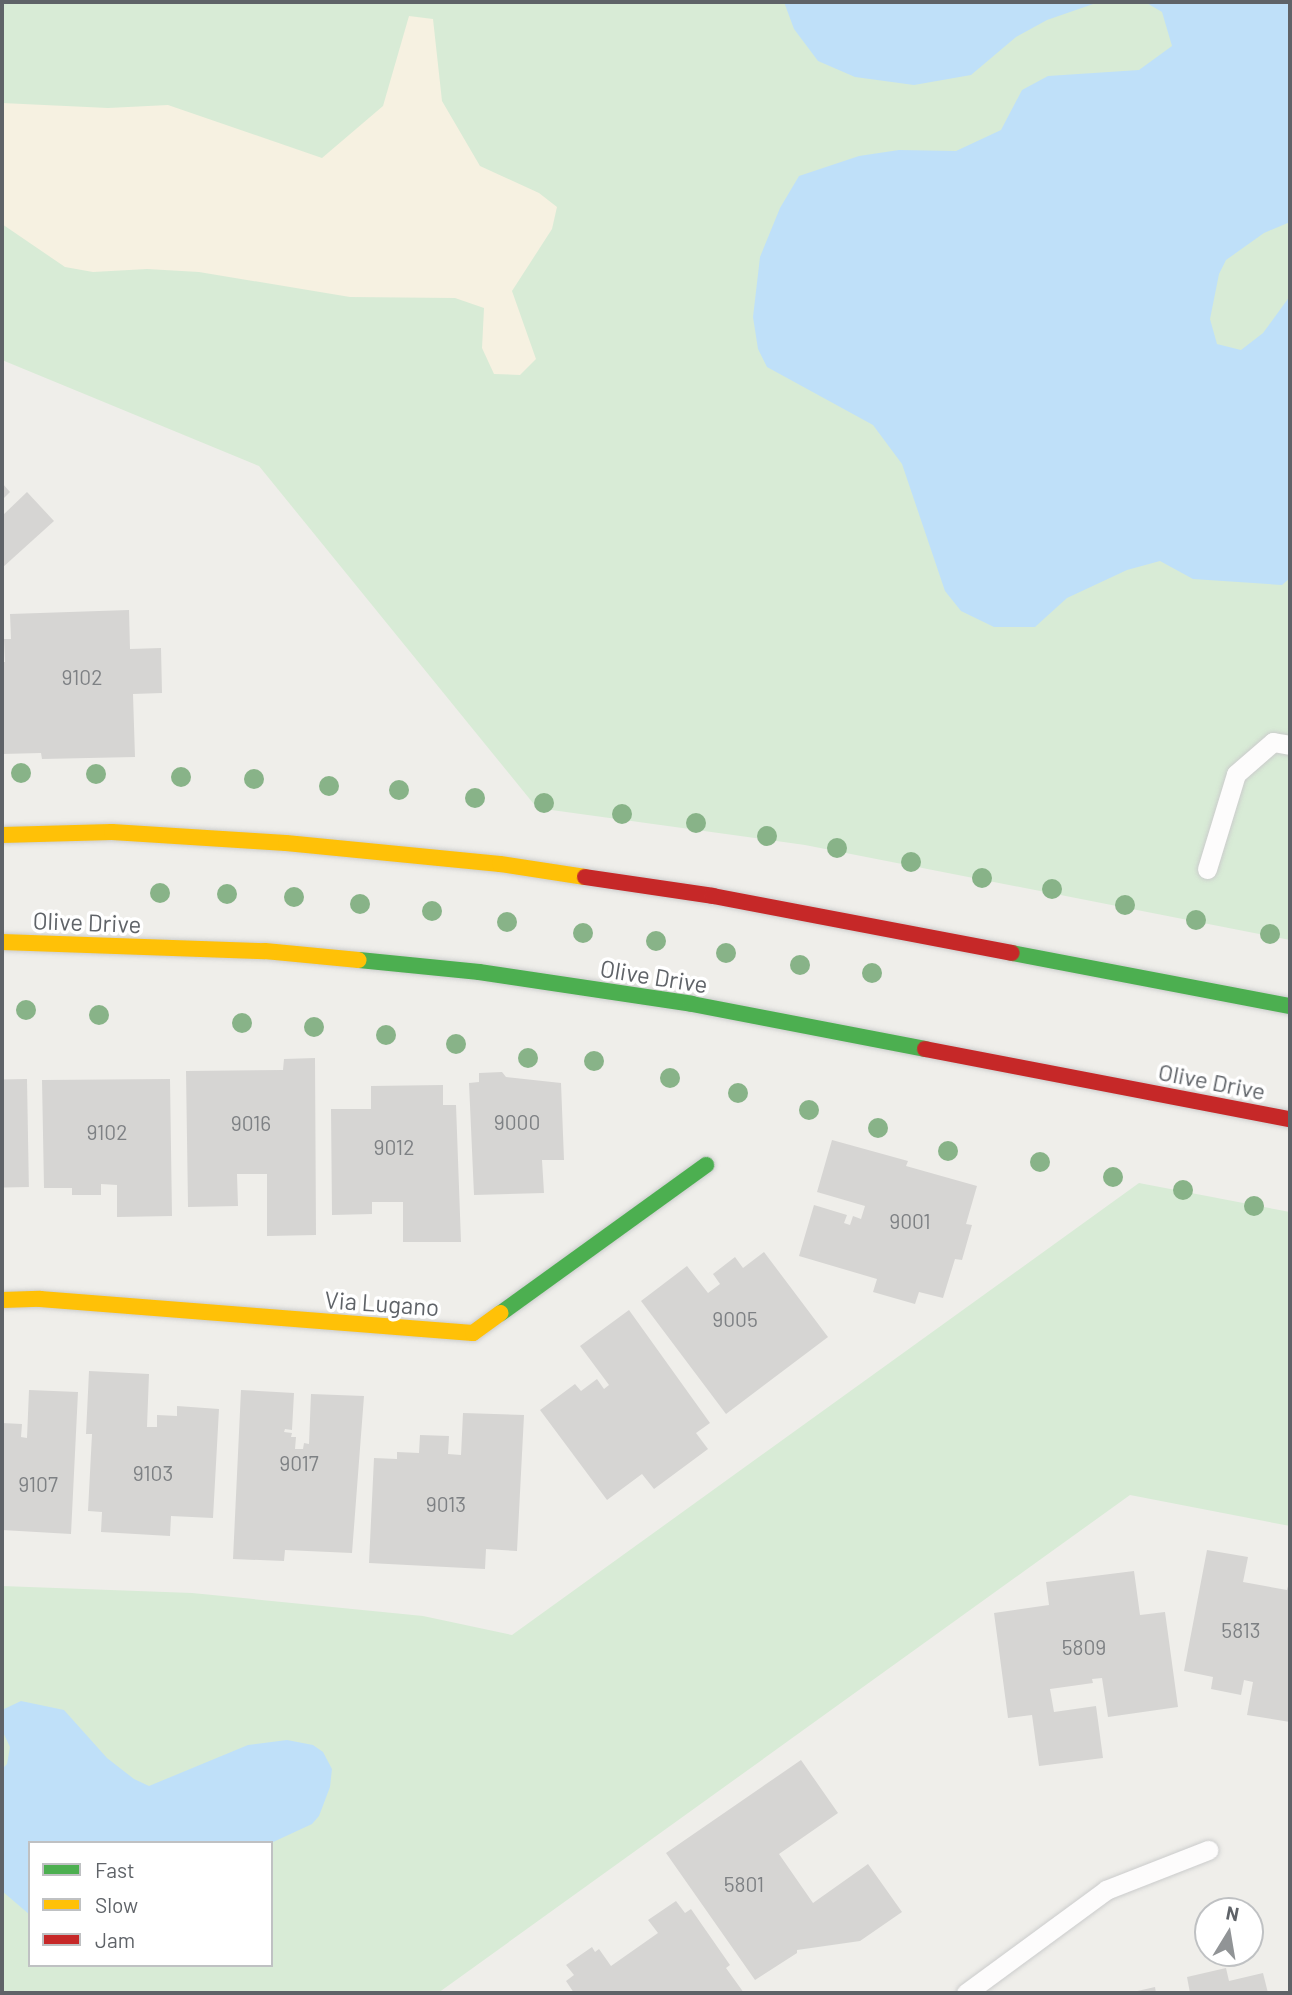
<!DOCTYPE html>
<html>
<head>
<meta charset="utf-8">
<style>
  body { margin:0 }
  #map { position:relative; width:1292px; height:1995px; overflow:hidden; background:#efeeea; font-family:Barlow,sans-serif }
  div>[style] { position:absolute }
  .green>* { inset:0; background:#d8ebd6 }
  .sand>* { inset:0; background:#f6f1e1 }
  .water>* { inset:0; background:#bfe0f9 }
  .building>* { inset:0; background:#d6d5d3; transform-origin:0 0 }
  .roads { filter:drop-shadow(0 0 2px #cbcccc) drop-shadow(0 0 2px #cbcccc) }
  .lane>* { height:19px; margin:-9.5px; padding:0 9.5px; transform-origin:9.5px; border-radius:9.5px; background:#fdfcfc }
  .fast>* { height:16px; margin:-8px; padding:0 8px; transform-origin:8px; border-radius:8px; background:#4caf50 }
  .slow>* { height:16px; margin:-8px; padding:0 8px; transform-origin:8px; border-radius:8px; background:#ffc107 }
  .jam>* { height:16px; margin:-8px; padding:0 8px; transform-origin:8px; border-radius:8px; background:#c62828 }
  .trees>* { width:20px; height:20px; margin:-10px; border-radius:50%; background:#88b388 }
  span { translate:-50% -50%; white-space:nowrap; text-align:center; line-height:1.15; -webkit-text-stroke:7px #fff; paint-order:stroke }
  .number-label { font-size:21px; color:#7e8184 }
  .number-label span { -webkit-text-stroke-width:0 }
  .street-label { font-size:24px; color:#5f6368 }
  .frame { position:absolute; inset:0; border:4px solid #5f6368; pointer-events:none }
  .legend { position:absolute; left:28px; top:1841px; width:245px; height:126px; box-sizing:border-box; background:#fff; border:2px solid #bfc1c3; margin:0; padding:9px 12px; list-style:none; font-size:21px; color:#5f6368 }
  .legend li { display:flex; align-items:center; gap:14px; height:35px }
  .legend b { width:35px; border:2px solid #bfc1c3 }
  .north { position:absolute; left:1194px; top:1897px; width:70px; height:70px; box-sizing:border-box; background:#fff; border:2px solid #bfc1c3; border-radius:50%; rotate:11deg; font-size:19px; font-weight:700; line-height:28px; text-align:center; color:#5f6368 }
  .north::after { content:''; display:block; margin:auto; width:24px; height:32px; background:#919496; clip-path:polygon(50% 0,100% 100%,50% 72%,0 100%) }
</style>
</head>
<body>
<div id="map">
  <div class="green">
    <div style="clip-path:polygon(2px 2px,1290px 2px,1290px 940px,805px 845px,537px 808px,259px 466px,2px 360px)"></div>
    <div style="clip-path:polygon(evenodd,1139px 1183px,1290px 1212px,1290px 1526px,1130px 1495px,438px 1993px,2px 1993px,2px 1586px,192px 1593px,423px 1616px,512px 1635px,1139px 1183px,30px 1843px,271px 1843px,271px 1965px,30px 1965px,30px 1843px)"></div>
  </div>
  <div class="sand">
    <div style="clip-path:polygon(409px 16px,433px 19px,442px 101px,480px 166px,539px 193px,557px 207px,552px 229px,512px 291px,536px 359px,520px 375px,494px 374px,482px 348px,484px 308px,455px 298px,350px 297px,199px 272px,147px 269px,93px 272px,65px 267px,2px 224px,2px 103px,108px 108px,168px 105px,322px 158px,383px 106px)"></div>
  </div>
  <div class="water">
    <div style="clip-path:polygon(784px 2px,1118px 2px,1099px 2px,1047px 20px,1016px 37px,971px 75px,914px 85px,855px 77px,818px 61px,794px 29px)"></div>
    <div style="clip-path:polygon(1145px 2px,1290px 2px,1290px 222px,1264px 233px,1226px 260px,1219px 274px,1210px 319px,1217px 344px,1241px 350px,1263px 333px,1290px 296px,1290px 578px,1282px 585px,1193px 579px,1160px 561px,1127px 570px,1067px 598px,1035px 627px,994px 627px,961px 611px,945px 591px,902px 464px,873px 425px,767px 367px,758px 349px,753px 317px,760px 257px,780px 208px,799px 176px,859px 156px,899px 150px,956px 151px,1001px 130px,1022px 90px,1048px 76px,1139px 70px,1172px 46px,1162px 12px)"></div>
    <div style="clip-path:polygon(21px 1701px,64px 1710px,107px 1758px,134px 1779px,149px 1786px,248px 1745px,287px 1740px,313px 1745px,323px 1752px,332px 1769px,330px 1787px,319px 1816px,312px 1824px,271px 1843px,30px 1843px,30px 1915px,2px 1891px,2px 1769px,7px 1764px,10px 1747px,2px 1730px,2px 1710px)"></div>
  </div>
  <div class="building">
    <div style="clip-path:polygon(2px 483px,10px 492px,2px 500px)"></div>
    <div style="clip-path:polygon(27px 492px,54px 521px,2px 568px,2px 516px)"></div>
    <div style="clip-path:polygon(129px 610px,130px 649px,161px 648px,162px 693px,133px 694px,135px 757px,42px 759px,41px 753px,2px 754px,2px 662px,5px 662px,4px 639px,11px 639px,10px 614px)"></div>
    <div style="clip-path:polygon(315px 1058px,316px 1235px,267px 1236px,267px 1174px,237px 1174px,238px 1206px,188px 1207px,186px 1071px,283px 1070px,284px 1059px)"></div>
    <div style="clip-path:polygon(502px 1072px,506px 1077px,561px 1083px,564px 1160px,542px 1160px,544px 1193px,474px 1195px,469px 1083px,479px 1082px,479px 1073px)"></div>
    <div style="left:27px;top:1079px;width:108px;height:25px;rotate:89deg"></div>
    <div style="clip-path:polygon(170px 1079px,172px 1216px,117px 1217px,117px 1185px,101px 1184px,101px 1195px,72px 1195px,72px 1188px,44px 1188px,42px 1080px)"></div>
    <div style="clip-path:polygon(443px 1085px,443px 1105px,456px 1105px,461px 1242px,403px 1242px,403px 1202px,372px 1202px,372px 1214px,332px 1215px,331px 1109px,371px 1109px,371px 1086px)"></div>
    <div style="clip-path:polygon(832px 1140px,908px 1161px,906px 1166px,977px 1186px,966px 1224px,972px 1225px,962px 1260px,955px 1259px,943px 1298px,919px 1292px,915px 1304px,873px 1292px,877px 1279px,799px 1256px,814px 1205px,847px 1215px,844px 1223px,850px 1225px,853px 1216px,861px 1219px,865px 1206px,817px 1192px)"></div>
    <div style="clip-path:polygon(764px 1252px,828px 1337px,726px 1414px,641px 1301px,687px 1266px,708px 1293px,720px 1284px,713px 1274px,735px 1257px,743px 1268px)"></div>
    <div style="clip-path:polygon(629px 1310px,710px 1423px,696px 1433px,708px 1449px,654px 1489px,642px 1474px,607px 1500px,540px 1410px,575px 1384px,581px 1391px,597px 1379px,604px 1389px,609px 1385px,580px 1346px)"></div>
    <div style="clip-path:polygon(89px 1371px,149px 1374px,147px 1427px,157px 1427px,157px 1415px,177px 1416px,177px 1406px,219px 1409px,213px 1518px,171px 1516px,170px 1536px,101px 1532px,102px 1512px,88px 1511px,92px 1434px,86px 1434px)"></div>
    <div style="clip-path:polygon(29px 1390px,78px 1392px,71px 1534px,2px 1530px,2px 1423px,22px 1424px,21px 1437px,27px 1438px)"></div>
    <div style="clip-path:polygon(241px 1390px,294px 1393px,292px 1430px,285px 1429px,284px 1432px,292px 1433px,291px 1437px,296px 1437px,295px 1449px,303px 1449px,304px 1443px,309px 1444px,311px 1394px,364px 1396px,352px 1553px,285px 1550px,284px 1561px,233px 1559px)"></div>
    <div style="clip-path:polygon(463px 1413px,524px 1415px,517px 1551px,486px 1549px,485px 1569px,369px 1563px,374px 1458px,397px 1459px,397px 1452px,419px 1453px,420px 1435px,449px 1436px,448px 1454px,461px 1455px)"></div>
    <div style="clip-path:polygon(1207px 1550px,1248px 1557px,1243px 1582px,1287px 1590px,1290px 1579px,1290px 1722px,1247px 1715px,1253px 1682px,1244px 1680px,1241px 1695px,1211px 1689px,1213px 1677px,1184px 1671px)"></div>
    <div style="clip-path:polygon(1134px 1571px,1140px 1615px,1165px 1612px,1178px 1707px,1108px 1717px,1102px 1678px,1092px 1679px,1093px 1683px,1050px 1689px,1054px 1712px,1096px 1706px,1103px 1758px,1039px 1766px,1032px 1715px,1008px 1718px,994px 1613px,1049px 1605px,1046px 1582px)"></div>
    <div style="clip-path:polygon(801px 1760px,838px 1813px,779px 1854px,813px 1903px,868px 1864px,902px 1912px,860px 1941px,797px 1950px,797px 1953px,755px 1980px,666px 1853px)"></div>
    <div style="clip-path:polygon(676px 1901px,685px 1913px,691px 1909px,730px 1965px,726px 1968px,744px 1993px,574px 1993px,566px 1981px,574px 1975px,566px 1965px,592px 1947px,595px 1952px,599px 1949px,611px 1966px,658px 1933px,648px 1920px)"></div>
    <div style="clip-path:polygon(1226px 1968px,1229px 1981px,1263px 1973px,1268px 1993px,1190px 1993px,1187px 1977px)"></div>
    <div style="clip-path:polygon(1155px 1987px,1156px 1993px,1133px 1993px,1133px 1992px)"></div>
  </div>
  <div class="roads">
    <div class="lane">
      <div style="left:1207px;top:869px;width:99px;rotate:-73deg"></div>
      <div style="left:1236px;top:774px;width:49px;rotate:-40.9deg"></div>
      <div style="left:1273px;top:742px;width:17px;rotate:10deg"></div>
      <div style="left:966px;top:1993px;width:174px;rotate:-36.3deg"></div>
      <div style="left:1106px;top:1890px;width:110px;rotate:-21.4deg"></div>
    </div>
    <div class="fast">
      <div style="left:1012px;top:953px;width:283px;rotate:10.8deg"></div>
      <div style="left:359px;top:960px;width:121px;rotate:5.7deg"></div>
      <div style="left:479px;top:972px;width:215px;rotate:8.5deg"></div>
      <div style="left:692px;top:1004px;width:237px;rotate:10.9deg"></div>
      <div style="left:501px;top:1313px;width:253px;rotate:-35.8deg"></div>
    </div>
    <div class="slow">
      <div style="left:2px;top:835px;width:110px;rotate:-1.6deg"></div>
      <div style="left:112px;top:832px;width:174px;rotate:3.6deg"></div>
      <div style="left:286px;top:843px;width:215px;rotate:5.6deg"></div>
      <div style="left:500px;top:864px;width:86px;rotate:8.7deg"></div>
      <div style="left:2px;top:942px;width:263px;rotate:2deg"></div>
      <div style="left:265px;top:951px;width:94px;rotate:5.5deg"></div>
      <div style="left:2px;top:1300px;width:38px;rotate:-2deg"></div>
      <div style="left:40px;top:1299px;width:434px;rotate:4.5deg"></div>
      <div style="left:473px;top:1333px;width:34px;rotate:-36deg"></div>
    </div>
    <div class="jam">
      <div style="left:585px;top:877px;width:129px;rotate:8.4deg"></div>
      <div style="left:713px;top:896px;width:304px;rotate:10.8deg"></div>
      <div style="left:925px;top:1049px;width:372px;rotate:10.9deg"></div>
    </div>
  </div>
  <div class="trees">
    <div style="left:21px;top:773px"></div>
    <div style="left:96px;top:774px"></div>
    <div style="left:181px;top:777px"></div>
    <div style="left:254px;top:779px"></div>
    <div style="left:329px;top:786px"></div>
    <div style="left:399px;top:790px"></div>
    <div style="left:475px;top:798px"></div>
    <div style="left:544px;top:803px"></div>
    <div style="left:622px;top:814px"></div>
    <div style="left:696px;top:823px"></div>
    <div style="left:767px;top:836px"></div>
    <div style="left:837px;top:848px"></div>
    <div style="left:911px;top:862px"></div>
    <div style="left:982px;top:878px"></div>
    <div style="left:1052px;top:889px"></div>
    <div style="left:160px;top:893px"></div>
    <div style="left:227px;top:894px"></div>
    <div style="left:294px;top:897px"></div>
    <div style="left:360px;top:904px"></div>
    <div style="left:1125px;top:905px"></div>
    <div style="left:432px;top:911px"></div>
    <div style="left:1196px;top:920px"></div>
    <div style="left:507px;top:922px"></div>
    <div style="left:583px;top:933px"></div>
    <div style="left:1270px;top:934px"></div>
    <div style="left:656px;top:941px"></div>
    <div style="left:726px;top:953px"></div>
    <div style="left:800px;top:965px"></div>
    <div style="left:872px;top:973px"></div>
    <div style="left:26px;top:1010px"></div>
    <div style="left:99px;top:1015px"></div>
    <div style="left:242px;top:1023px"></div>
    <div style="left:314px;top:1027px"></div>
    <div style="left:386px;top:1035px"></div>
    <div style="left:456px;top:1044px"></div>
    <div style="left:528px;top:1058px"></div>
    <div style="left:594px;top:1061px"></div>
    <div style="left:670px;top:1078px"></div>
    <div style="left:738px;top:1093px"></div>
    <div style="left:809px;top:1110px"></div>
    <div style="left:878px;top:1128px"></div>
    <div style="left:948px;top:1151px"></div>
    <div style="left:1040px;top:1162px"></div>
    <div style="left:1113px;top:1177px"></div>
    <div style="left:1183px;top:1190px"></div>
    <div style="left:1254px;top:1206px"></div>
  </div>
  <div class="number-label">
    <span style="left:82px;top:677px">9102</span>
    <span style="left:517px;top:1122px">9000</span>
    <span style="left:251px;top:1123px">9016</span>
    <span style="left:107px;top:1132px">9102</span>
    <span style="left:394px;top:1147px">9012</span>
    <span style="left:910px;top:1221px">9001</span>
    <span style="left:735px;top:1319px">9005</span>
    <span style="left:299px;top:1463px">9017</span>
    <span style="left:153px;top:1473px">9103</span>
    <span style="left:38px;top:1484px">9107</span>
    <span style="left:446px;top:1504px">9013</span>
    <span style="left:1241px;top:1630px">5813</span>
    <span style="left:1084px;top:1647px">5809</span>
    <span style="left:744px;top:1884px">5801</span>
  </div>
  <div class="street-label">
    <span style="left:87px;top:922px;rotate:2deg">Olive Drive</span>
    <span style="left:654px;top:976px;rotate:9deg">Olive Drive</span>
    <span style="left:1212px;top:1081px;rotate:11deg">Olive Drive</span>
    <span style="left:382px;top:1303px;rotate:4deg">Via Lugano</span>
  </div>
  <div class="frame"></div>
  <ul class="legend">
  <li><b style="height:9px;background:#4caf50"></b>Fast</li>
  <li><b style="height:9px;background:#ffc107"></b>Slow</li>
  <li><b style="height:9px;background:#c62828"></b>Jam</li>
  </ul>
  <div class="north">N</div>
</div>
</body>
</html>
